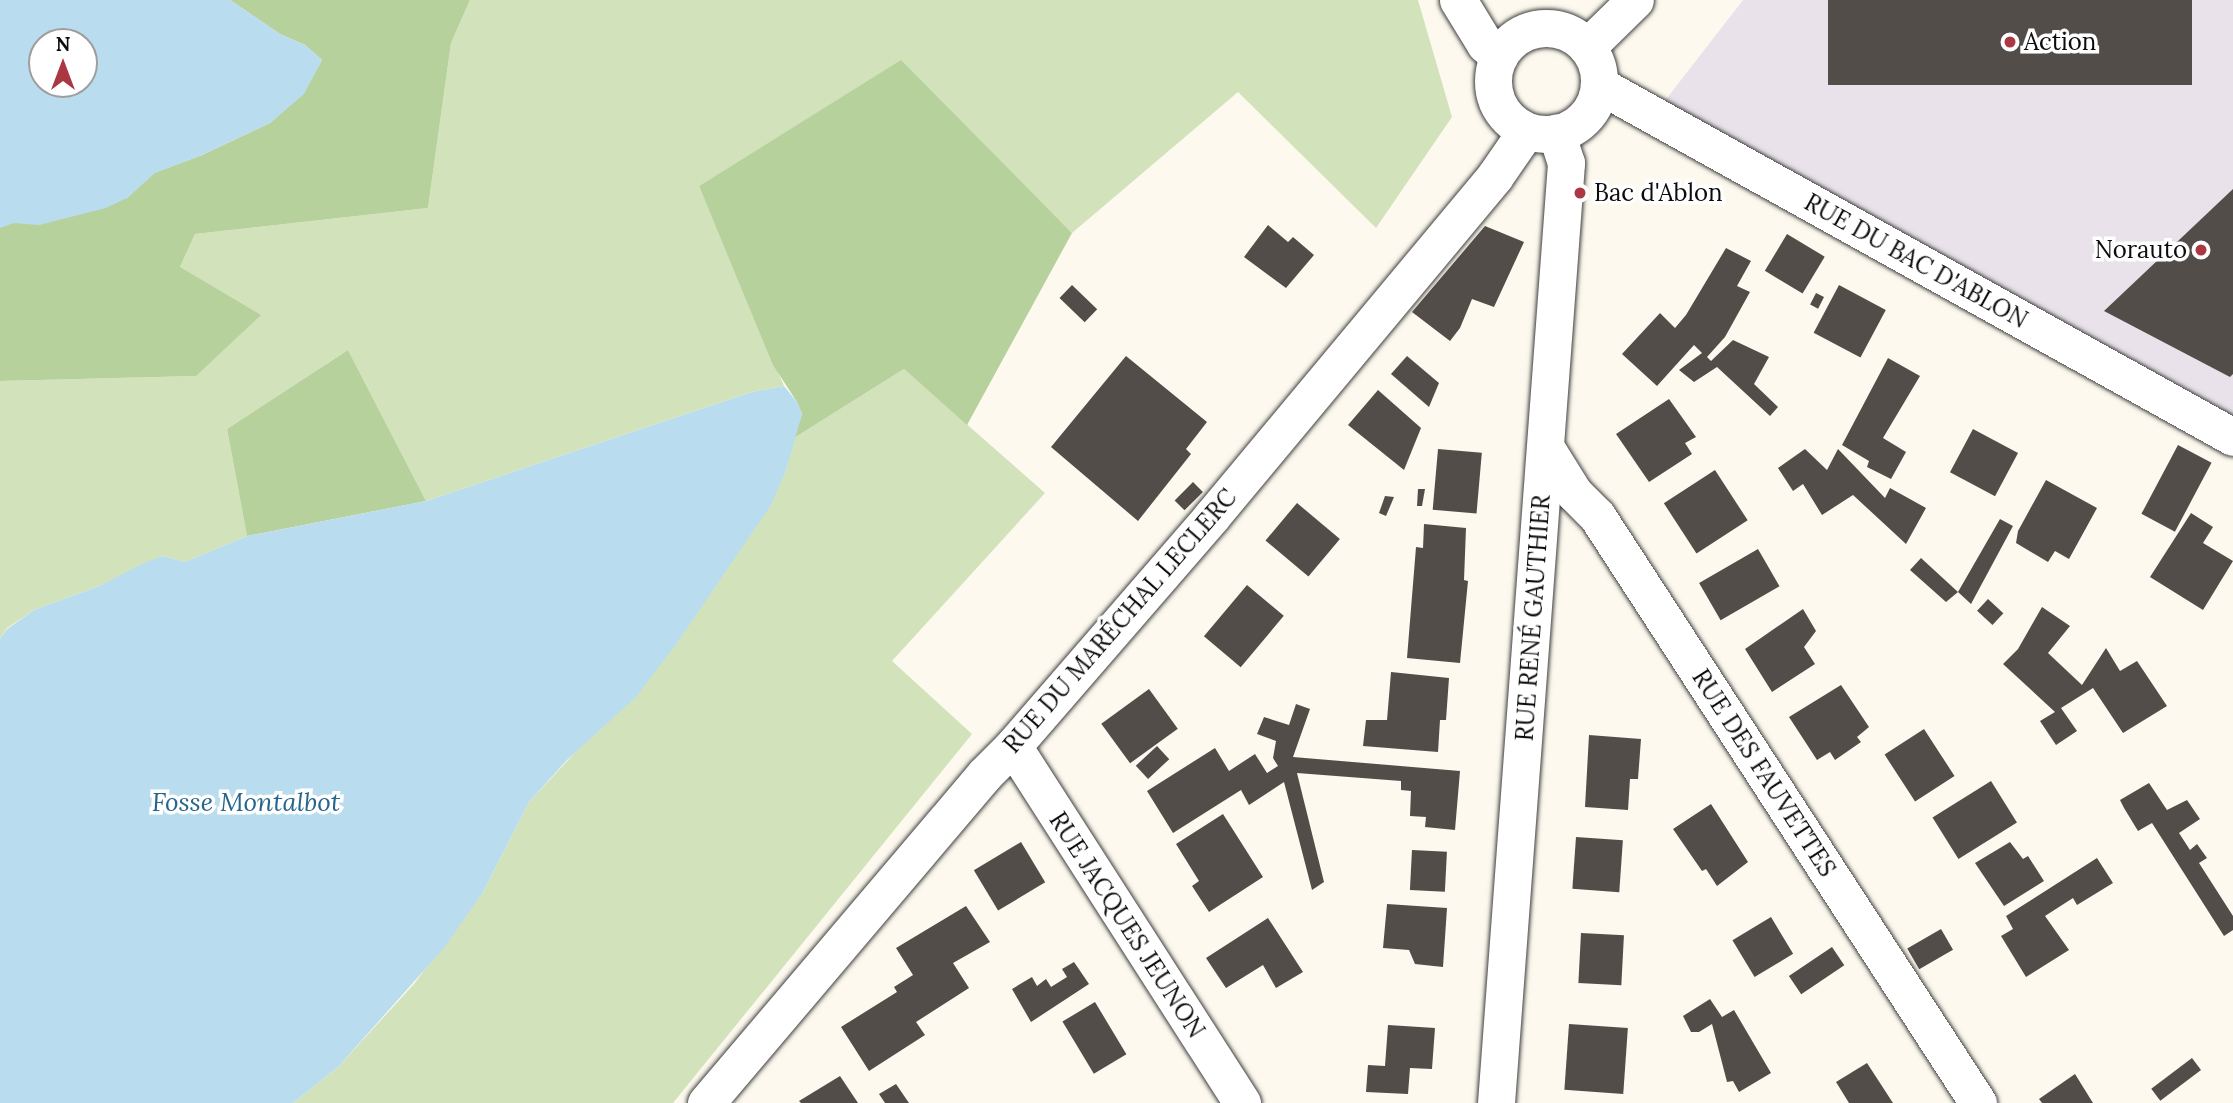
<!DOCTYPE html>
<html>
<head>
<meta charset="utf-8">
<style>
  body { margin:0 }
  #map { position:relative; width:2233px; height:1103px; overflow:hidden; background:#fdf9ee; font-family:Lora,serif }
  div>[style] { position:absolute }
  .industrial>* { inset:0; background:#e9e2ea }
  .green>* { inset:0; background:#d2e3bc }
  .forest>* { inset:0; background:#b7d19d }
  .water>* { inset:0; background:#b9ddee }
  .building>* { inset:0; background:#534d4a; transform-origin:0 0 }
  .roads { filter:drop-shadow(0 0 2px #3f3f3f) drop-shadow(0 0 2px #3f3f3f) }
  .minor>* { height:37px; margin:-18.5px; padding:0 18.5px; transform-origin:18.5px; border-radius:18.5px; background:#fff }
  .minor>.ring { margin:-18.5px; padding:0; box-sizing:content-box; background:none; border:37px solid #fff; border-radius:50% }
  .dots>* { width:19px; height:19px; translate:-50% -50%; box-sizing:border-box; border:4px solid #fff; border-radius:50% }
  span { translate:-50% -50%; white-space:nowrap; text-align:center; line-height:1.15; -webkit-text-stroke:7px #fff; paint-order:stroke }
  .poi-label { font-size:24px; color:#0c0c0c }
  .left { translate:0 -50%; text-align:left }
  .right { translate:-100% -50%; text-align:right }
  .street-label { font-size:24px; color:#0c0c0c }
  .water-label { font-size:26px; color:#26668d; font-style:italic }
  .north { position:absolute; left:28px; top:28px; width:70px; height:70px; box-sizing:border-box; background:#fff; border:2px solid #9e9e9e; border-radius:50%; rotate:0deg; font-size:19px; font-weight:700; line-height:28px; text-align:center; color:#0c0c0c }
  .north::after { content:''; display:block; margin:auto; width:24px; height:32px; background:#aa3742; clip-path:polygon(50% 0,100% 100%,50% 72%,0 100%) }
</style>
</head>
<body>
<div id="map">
  <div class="industrial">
    <div style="clip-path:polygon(1743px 0,2233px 0,2233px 450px,1650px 120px)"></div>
  </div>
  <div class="green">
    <div style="clip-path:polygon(470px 0,1418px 0,1452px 117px,1376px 228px,1238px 92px,1072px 233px,901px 61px,699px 186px,784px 386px,752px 392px,426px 501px,348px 350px,227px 429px,247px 536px,185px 562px,163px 556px,99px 586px,34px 610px,7px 628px,0 639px,0 381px,196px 376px,180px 267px,195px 234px,428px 208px,451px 43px)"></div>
    <div style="clip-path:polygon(904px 369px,1045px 493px,892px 661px,972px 734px,673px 1103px,293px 1103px,338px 1067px,414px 984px,483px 892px,529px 802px,677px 643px,786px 470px,794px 438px)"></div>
  </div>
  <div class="forest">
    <div style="clip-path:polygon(230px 0,470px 0,451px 43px,428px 208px,195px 234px,180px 267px,261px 315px,196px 376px,0 381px,0 223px,127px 198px,154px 173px,202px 155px,270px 123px,303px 94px,322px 60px,305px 45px,280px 34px)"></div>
    <div style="clip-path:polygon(901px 60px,1072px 233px,967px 425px,904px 369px,794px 438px,802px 414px,797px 402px,773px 365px,699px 186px)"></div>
    <div style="clip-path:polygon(348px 350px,426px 501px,247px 536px,227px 429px)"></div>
  </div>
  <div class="water">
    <div style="clip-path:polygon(evenodd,0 0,230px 0,280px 34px,305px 45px,322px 60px,304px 94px,270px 123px,202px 155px,155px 173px,127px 198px,106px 208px,39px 225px,14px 223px,0 228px,0 0,84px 42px,84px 84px,42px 84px,42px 42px,84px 42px)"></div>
    <div style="clip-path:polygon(784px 386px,797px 402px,802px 414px,786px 470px,771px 505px,677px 643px,636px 697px,567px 760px,529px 802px,483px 892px,444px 948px,338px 1067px,293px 1103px,0 1103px,0 639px,7px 629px,34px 610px,99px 586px,146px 562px,163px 556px,185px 562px,247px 536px,426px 501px,752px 392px)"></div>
  </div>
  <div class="building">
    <div style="left:1828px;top:0;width:364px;height:85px"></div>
    <div style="clip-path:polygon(2233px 189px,2233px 374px,2230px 377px,2104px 311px)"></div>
    <div style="clip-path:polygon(1268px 225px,1288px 242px,1293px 237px,1314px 255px,1286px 288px,1244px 257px)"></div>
    <div style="clip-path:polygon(1485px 226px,1524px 242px,1494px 307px,1472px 299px,1460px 328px,1450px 341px,1412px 312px)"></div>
    <div style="left:1787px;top:234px;width:44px;height:43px;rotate:31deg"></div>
    <div style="clip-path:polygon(1726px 248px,1751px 261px,1737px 286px,1750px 292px,1725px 337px,1707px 357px,1711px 361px,1733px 340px,1769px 357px,1754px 384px,1778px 407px,1770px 416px,1717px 367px,1694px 382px,1679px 370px,1702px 353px,1694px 345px,1657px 386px,1622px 354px,1660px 313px,1675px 328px,1686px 315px)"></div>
    <div style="left:1072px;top:285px;width:35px;height:18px;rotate:44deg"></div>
    <div style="left:1839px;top:285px;width:53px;height:54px;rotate:28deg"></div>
    <div style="left:1816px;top:293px;width:9px;height:13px;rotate:27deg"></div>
    <div style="clip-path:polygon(1126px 356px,1207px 422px,1186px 449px,1191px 454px,1138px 521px,1051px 447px)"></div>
    <div style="clip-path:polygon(1407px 356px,1439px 383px,1429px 407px,1391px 374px)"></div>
    <div style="clip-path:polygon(1888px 358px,1920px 376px,1883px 438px,1906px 452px,1891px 479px,1867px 467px,1869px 461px,1842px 445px)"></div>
    <div style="clip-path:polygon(1378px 390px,1421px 428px,1404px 470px,1348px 425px)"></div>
    <div style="clip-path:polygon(1669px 399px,1696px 437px,1685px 443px,1692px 454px,1649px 482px,1616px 434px)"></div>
    <div style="left:1973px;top:429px;width:51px;height:49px;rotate:28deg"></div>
    <div style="left:2178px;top:445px;width:38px;height:78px;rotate:28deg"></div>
    <div style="left:1438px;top:449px;width:44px;height:61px;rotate:5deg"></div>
    <div style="clip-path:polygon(1805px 449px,1827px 470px,1838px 449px,1885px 498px,1890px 488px,1926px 508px,1906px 544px,1853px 495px,1822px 515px,1803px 484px,1793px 491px,1778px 468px)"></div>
    <div style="left:1715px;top:470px;width:60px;height:61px;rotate:57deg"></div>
    <div style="clip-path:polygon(2046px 480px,2097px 508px,2069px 559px,2055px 551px,2048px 562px,2016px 543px,2018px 531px)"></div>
    <div style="left:1193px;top:482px;width:14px;height:26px;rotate:45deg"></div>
    <div style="clip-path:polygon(1418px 489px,1425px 489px,1422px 506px,1417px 506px)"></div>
    <div style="clip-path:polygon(1385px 496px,1394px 497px,1386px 516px,1379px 513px)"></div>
    <div style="left:1297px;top:503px;width:56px;height:49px;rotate:40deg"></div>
    <div style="clip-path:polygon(2191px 513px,2213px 527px,2203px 543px,2233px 561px,2203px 610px,2150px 577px)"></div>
    <div style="clip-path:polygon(2000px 519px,2013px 526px,1971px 604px,1958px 592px,1946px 602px,1910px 570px,1921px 558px,1958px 592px)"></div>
    <div style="clip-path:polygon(1424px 524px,1466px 528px,1464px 580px,1468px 581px,1460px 663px,1407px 658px,1416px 547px,1423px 548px)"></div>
    <div style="left:1758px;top:549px;width:43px;height:68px;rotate:60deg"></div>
    <div style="left:1247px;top:585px;width:48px;height:67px;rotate:40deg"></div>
    <div style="left:1988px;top:599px;width:21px;height:16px;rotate:43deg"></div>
    <div style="clip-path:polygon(2042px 607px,2070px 626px,2048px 653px,2082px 685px,2106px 648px,2120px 671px,2137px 661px,2167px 706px,2123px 733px,2093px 688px,2061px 708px,2077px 731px,2056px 745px,2040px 721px,2055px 712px,2003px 664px,2018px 649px)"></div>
    <div style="clip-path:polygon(1803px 609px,1816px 631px,1804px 647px,1815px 664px,1772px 692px,1745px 649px)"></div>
    <div style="clip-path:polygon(1391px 672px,1449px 678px,1446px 720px,1440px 720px,1438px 752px,1363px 746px,1366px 720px,1387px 720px)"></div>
    <div style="clip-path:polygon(1841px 685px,1869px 727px,1857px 737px,1861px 742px,1835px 760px,1830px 752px,1817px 760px,1789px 717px)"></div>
    <div style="left:1149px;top:689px;width:49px;height:59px;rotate:54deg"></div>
    <div style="clip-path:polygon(1296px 704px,1310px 709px,1293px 757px,1460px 771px,1455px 830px,1425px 827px,1426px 817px,1410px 816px,1411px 791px,1401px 790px,1401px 781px,1297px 773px,1324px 882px,1312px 890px,1284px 782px,1249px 805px,1241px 790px,1173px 833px,1147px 791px,1215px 748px,1229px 771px,1255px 754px,1267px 773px,1278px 766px,1273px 758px,1276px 741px,1257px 734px,1264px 717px,1289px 725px)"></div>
    <div style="left:1924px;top:729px;width:56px;height:47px;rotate:57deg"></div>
    <div style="clip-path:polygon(1589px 735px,1641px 739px,1638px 779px,1630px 779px,1628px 810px,1585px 807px)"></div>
    <div style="left:1157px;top:746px;width:18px;height:29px;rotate:47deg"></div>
    <div style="left:1991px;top:781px;width:49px;height:69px;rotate:58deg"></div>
    <div style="clip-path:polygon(2149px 783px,2167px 810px,2187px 800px,2200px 819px,2179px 833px,2190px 850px,2197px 844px,2207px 858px,2199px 863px,2233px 916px,2233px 930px,2224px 936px,2152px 823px,2138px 831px,2124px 808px,2120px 800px)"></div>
    <div style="clip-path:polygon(1711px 804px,1748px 862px,1717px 886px,1706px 869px,1702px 871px,1673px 829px)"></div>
    <div style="clip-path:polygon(1223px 814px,1263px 877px,1209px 912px,1192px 886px,1199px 881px,1176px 844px)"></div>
    <div style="left:1576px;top:837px;width:47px;height:52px;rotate:4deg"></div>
    <div style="left:1021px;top:842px;width:47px;height:55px;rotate:59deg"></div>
    <div style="clip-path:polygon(2010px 842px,2023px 859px,2028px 856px,2044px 881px,2004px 906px,1975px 863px)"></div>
    <div style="left:1412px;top:850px;width:35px;height:40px;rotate:3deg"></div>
    <div style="clip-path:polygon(2097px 858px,2113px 883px,2077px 905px,2073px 898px,2045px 916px,2069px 950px,2026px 977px,2001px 936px,2013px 929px,2006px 916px)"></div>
    <div style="clip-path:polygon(1387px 904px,1447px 908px,1443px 967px,1415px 964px,1409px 950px,1383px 948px)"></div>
    <div style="clip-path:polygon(966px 906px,990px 942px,953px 963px,969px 988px,916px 1022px,925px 1035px,869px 1071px,841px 1027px,897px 992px,894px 987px,913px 975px,896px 948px)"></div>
    <div style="left:1771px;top:917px;width:43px;height:45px;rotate:59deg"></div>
    <div style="clip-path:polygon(1268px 918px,1303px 972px,1276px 988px,1263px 965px,1226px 988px,1206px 958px)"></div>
    <div style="left:1941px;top:929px;width:24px;height:39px;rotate:60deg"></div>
    <div style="left:1581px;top:933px;width:43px;height:50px;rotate:3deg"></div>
    <div style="left:1832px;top:947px;width:22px;height:52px;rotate:56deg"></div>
    <div style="clip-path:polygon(1074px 962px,1089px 984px,1031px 1022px,1012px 989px,1032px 977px,1037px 986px,1046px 979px,1051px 987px,1067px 977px,1062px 969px)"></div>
    <div style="clip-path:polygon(1710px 999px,1722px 1017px,1734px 1010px,1771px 1073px,1739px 1092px,1733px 1081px,1727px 1082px,1712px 1024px,1699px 1032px,1691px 1032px,1683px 1016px)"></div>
    <div style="left:1095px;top:1002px;width:61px;height:38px;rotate:59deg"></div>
    <div style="left:1569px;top:1024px;width:59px;height:66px;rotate:4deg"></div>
    <div style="clip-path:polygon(1388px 1025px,1435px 1028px,1432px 1069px,1410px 1068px,1408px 1094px,1366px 1092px,1368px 1065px,1385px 1066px)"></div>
    <div style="left:2192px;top:1058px;width:15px;height:51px;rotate:53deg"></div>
    <div style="clip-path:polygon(1867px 1063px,1893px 1103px,1849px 1103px,1836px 1082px)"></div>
    <div style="clip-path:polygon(2075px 1074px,2093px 1103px,2042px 1103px,2039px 1099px)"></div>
    <div style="clip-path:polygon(840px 1076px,858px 1103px,801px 1103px,799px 1101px)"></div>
    <div style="clip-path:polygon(896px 1084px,909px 1103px,885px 1103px,879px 1094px)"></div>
  </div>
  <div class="roads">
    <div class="minor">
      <div style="left:1458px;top:0;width:52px;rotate:58.5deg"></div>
      <div style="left:1485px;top:44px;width:19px;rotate:43deg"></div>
      <div class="ring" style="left:1493px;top:28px;width:69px;height:69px"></div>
      <div style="left:1587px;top:47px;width:67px;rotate:-44.4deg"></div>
      <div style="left:1599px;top:85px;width:725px;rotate:29.04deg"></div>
      <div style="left:1546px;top:448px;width:53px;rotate:58.1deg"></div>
      <div style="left:1574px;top:493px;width:33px;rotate:45deg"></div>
      <div style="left:1597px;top:516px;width:700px;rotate:57.01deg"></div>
      <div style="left:1013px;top:746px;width:424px;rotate:57.3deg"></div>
      <div style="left:706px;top:1103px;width:430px;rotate:-49.7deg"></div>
      <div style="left:984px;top:775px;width:41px;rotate:-45deg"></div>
      <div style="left:1013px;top:746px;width:304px;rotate:-49.1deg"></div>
      <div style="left:1212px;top:516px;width:442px;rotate:-50.2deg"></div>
      <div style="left:1495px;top:176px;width:55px;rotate:-55.4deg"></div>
      <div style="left:1496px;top:1103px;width:943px;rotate:-85.74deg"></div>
      <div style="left:1566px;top:163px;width:32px;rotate:-108deg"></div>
    </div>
  </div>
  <div class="dots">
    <div style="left:2010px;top:42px;background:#aa3742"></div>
    <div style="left:1580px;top:193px;background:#aa3742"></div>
    <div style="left:2201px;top:250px;background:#aa3742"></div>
  </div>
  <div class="poi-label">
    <span class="left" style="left:2024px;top:42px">Action</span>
    <span class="left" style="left:1594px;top:193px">Bac d'Ablon</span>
    <span class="right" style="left:2187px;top:250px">Norauto</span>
  </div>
  <div class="street-label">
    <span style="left:1916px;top:261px;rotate:29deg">RUE DU BAC D'ABLON</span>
    <span style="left:1533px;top:618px;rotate:-86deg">RUE RENÉ GAUTHIER</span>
    <span style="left:1120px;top:621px;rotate:-49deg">RUE DU MARÉCHAL LECLERC</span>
    <span style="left:1764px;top:773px;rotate:57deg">RUE DES FAUVETTES</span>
    <span style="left:1127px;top:925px;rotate:57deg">RUE JACQUES JEUNON</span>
  </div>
  <div class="water-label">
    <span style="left:246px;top:802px">Fosse Montalbot</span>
  </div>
  <div class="north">N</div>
</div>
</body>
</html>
